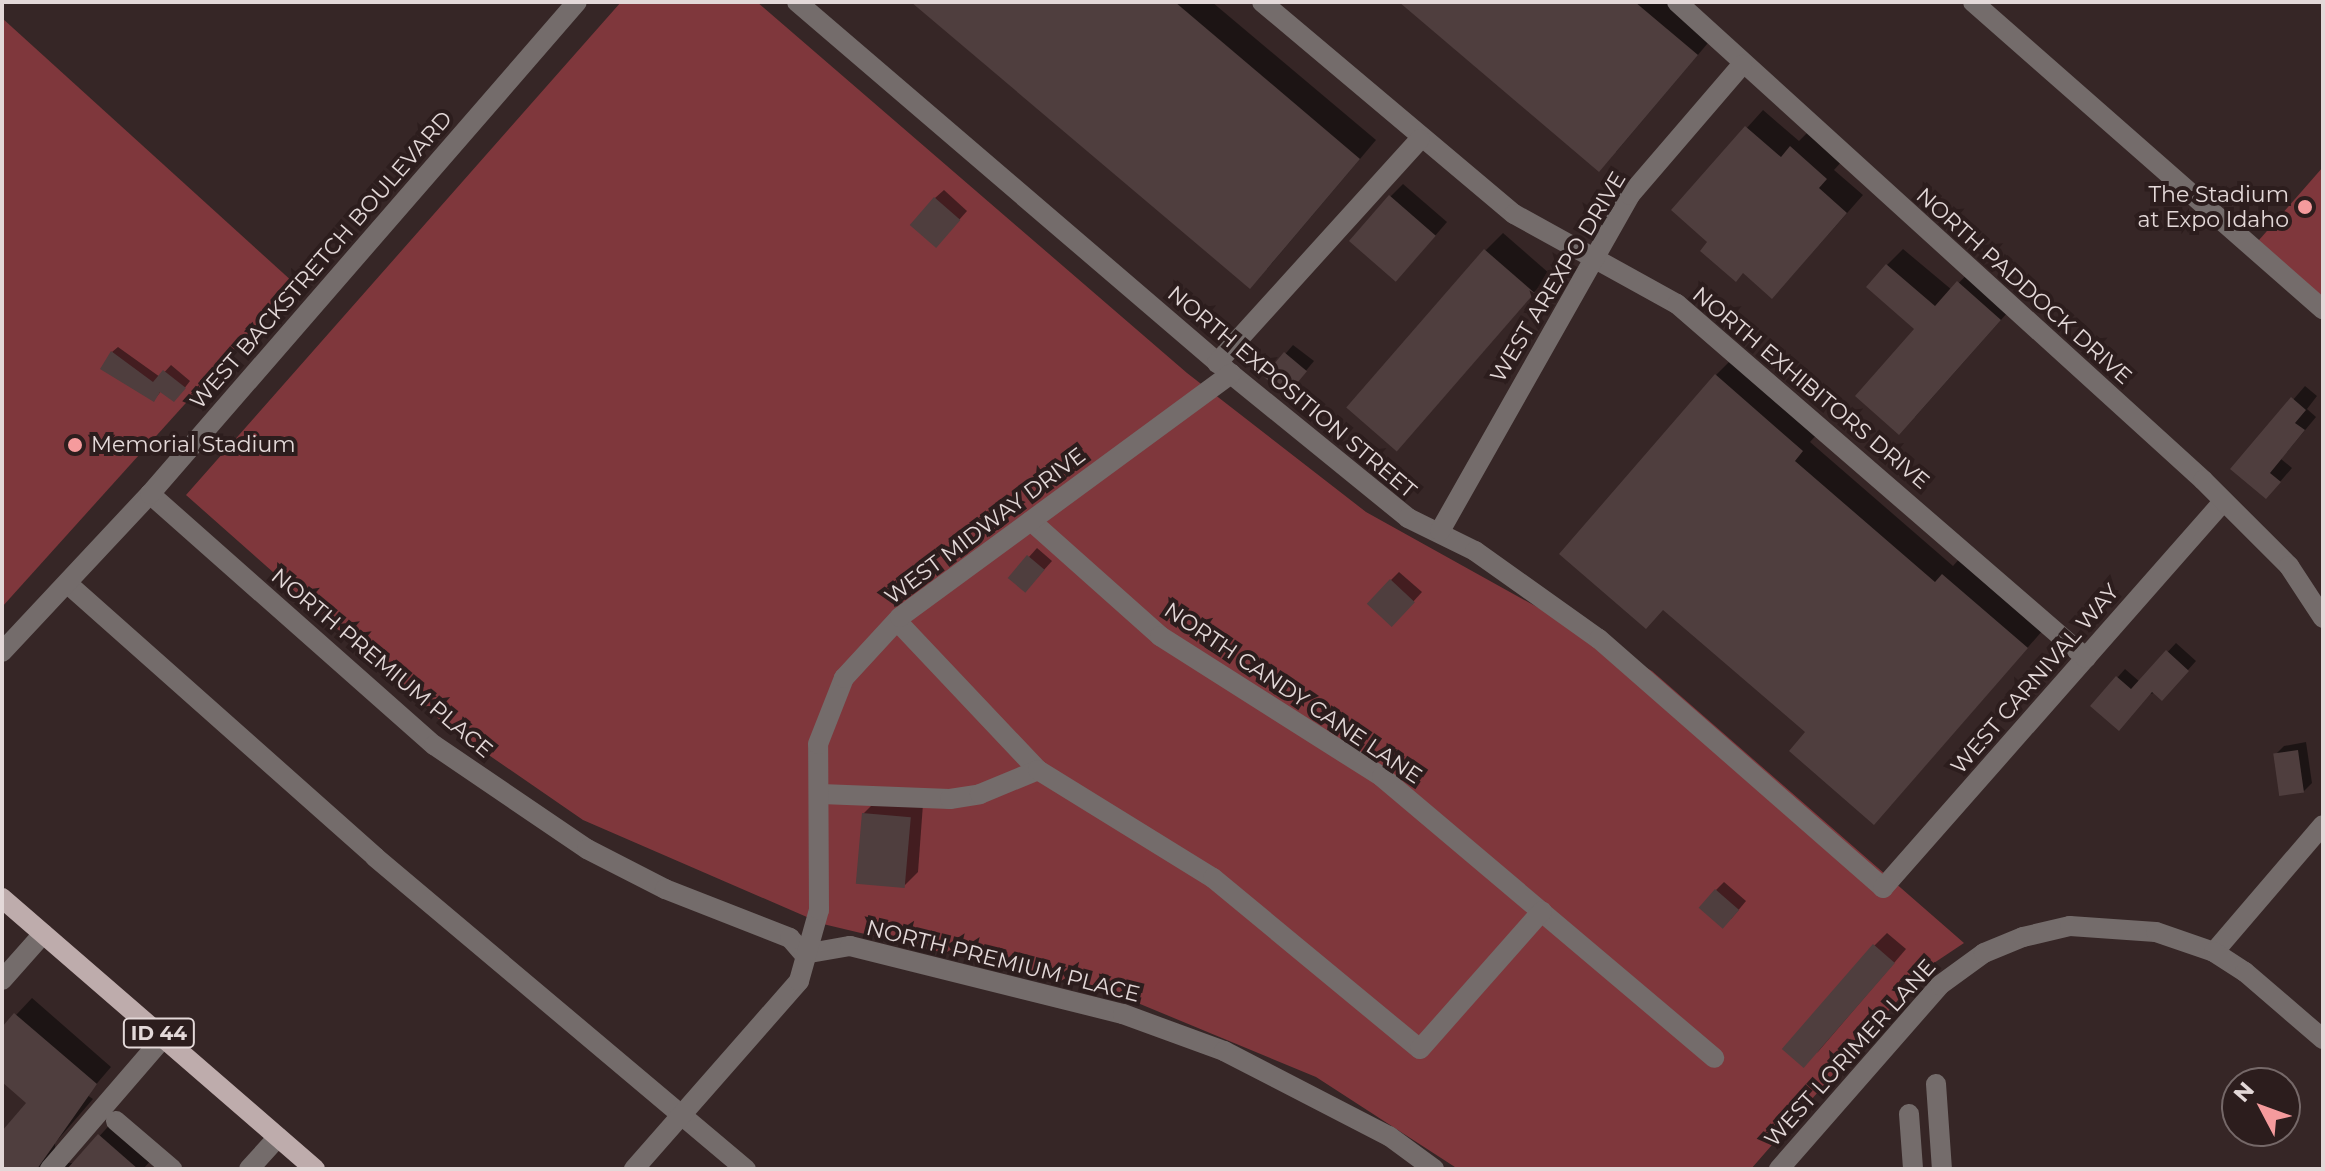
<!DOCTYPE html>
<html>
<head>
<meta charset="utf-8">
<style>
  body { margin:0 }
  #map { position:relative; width:2325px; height:1171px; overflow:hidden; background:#362626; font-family:Montserrat,sans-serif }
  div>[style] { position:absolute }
  .green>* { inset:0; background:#7f373c }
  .shadow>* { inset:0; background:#0007 }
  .building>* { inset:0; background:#4f3e3e; transform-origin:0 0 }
  .minor>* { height:20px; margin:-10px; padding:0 10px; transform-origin:10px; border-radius:10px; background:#746c6b }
  .major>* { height:20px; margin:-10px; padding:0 10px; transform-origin:10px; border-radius:10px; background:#beacac }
  .dots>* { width:22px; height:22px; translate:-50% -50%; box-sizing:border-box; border:4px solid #2c1d1d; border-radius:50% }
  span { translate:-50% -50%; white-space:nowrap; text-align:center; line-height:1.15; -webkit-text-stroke:8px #2c1d1d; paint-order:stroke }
  .shield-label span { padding:2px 6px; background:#2c1d1d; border:2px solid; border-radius:6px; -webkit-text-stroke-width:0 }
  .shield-label { font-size:20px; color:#e3d8d8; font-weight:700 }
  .poi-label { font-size:22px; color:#e3d8d8 }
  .right { translate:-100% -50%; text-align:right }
  .left { translate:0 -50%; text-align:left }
  .street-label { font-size:22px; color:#e3d8d8 }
  .frame { position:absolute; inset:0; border:4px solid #e3d8d8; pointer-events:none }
  .north { position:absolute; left:2221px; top:1067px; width:80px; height:80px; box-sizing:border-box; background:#2c1d1d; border:2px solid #756868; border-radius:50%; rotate:311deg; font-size:22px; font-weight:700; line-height:32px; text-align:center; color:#e3d8d8 }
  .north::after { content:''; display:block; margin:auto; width:28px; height:36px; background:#f59b9d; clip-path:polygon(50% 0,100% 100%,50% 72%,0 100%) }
</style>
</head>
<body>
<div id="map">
  <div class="green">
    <div style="clip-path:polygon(621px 2px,757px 2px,1187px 373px,1366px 512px,1652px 671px,1964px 943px,1925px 969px,1751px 1169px,1458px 1169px,1316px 1077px,1116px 994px,823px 924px,583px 820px,448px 727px,186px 495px)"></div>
    <div style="clip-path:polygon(2px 18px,294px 283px,2px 607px)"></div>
    <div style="clip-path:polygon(2323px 167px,2323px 309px,2252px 248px)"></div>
  </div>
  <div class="shadow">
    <div style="clip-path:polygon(914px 2px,1212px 2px,1376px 140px,1267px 269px)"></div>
    <div style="clip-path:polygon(1411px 2px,1672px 2px,1713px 37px,1616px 152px)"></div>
    <div style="clip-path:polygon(1763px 110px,1799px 141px,1809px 131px,1843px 160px,1834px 170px,1863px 195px,1789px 279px,1710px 242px,1673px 210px)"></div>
    <div style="clip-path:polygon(1403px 184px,1447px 222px,1409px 266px,1390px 197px)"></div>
    <div style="clip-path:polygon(944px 190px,967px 211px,944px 237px,935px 198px)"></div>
    <div style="clip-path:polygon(1503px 233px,1550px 274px,1398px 449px,1485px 251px)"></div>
    <div style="clip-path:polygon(1903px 249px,1952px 290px,1975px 266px,2016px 303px,1915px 417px,1917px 329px,1887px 265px)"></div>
    <div style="clip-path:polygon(1293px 345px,1314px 361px,1295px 384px,1266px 376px)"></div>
    <div style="clip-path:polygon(118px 347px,160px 377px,171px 365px,190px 381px,180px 394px,162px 390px,154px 400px,112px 352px)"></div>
    <div style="clip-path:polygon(1733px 358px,1819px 432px,1810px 442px,1953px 566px,1960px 558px,2043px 630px,1891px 805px,1808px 732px,1716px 375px)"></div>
    <div style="clip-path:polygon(2305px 386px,2317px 396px,2307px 409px,2316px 417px,2281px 459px,2292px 468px,2279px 483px,2233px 469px)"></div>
    <div style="clip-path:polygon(1037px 548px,1052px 561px,1034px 581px,1011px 577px)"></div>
    <div style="clip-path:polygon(1399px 572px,1422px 592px,1401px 615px,1391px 580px)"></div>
    <div style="clip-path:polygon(2176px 643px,2196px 661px,2170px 690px,2093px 705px,2125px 669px,2140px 682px)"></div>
    <div style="clip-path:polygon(2306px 742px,2312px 783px,2304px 791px,2276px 754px,2284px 746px)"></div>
    <div style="clip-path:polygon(876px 801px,923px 804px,918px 872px,905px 885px,863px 814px)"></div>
    <div style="clip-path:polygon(1724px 882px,1746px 901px,1731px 919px,1716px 890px)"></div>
    <div style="clip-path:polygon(1887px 933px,1906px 949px,1817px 1053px,1874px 946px)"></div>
    <div style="clip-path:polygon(32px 998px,111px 1067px,87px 1095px,93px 1099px,55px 1143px,56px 1163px,75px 1163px,115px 1119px,156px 1155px,143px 1169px,2px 1169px,2px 1134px,29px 1103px,2px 1079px,2px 1030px)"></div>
  </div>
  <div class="building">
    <div style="clip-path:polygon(911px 2px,1175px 2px,1360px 159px,1250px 289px)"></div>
    <div style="clip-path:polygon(1399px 2px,1635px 2px,1698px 55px,1599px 172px)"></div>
    <div style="clip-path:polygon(1745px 126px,1781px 157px,1790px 146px,1827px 179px,1819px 188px,1847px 213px,1772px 299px,1743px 273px,1736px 282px,1700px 251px,1707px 242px,1671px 210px)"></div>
    <div style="left:1389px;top:195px;width:62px;height:61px;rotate:41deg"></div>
    <div style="left:934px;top:197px;width:35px;height:37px;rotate:41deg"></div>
    <div style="left:1484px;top:249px;width:67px;height:210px;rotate:41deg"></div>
    <div style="clip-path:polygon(1886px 264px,1935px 306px,1957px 281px,2001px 320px,1899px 435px,1855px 396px,1914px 329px,1866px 287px)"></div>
    <div style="clip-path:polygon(111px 351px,153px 382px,163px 370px,186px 388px,174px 402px,160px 392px,154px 402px,100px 369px)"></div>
    <div style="left:1284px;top:352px;width:30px;height:32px;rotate:40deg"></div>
    <div style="clip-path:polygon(1715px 374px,1803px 451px,1795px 461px,1935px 582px,1942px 574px,2028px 648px,1874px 825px,1789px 751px,1805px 732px,1663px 610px,1646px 629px,1559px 554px)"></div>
    <div style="clip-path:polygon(2291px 397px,2306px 410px,2295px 423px,2305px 430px,2270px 473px,2281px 482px,2266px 499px,2230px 469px)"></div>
    <div style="left:1027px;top:555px;width:23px;height:30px;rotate:40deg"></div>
    <div style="left:1390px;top:579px;width:34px;height:34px;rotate:43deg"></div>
    <div style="clip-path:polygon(2166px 650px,2189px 671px,2162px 701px,2152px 692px,2119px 731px,2090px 706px,2116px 676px,2131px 689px)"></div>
    <div style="left:2298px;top:750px;width:43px;height:25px;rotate:82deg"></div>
    <div style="left:862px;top:813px;width:49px;height:71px;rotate:5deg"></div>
    <div style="left:1715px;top:889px;width:32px;height:25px;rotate:41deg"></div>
    <div style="left:1873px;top:944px;width:29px;height:139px;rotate:41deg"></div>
    <div style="clip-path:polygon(14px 1013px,97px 1084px,37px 1169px,2px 1169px,2px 1131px,26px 1103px,2px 1082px,2px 1027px)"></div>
    <div style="clip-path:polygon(98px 1134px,138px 1169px,67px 1169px)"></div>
  </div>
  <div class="minor">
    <div style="left:797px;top:2px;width:572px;rotate:40.6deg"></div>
    <div style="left:1231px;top:374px;width:228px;rotate:39.1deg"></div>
    <div style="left:1408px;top:518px;width:75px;rotate:26.2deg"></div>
    <div style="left:1475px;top:551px;width:152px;rotate:35.4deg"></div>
    <div style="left:1599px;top:639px;width:378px;rotate:41.2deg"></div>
    <div style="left:1883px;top:888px;width:513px;rotate:-48.64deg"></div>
    <div style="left:1262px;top:2px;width:329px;rotate:40.1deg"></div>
    <div style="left:1514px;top:214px;width:186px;rotate:28.9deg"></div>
    <div style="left:1677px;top:304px;width:541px;rotate:40.88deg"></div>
    <div style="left:1677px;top:2px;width:711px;rotate:42.26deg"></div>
    <div style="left:2203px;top:480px;width:122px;rotate:45deg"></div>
    <div style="left:2289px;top:566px;width:62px;rotate:56.8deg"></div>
    <div style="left:1973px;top:2px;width:466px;rotate:41.3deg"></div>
    <div style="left:1217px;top:363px;width:302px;rotate:-47.8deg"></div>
    <div style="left:150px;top:494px;width:379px;rotate:41.5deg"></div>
    <div style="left:434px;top:745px;width:185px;rotate:34.2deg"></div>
    <div style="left:587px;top:849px;width:88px;rotate:27.1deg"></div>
    <div style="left:665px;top:889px;width:134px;rotate:21.4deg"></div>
    <div style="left:790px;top:938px;width:21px;rotate:49deg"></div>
    <div style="left:804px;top:954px;width:47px;rotate:-9.9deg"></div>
    <div style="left:850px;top:946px;width:281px;rotate:14deg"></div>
    <div style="left:1123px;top:1014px;width:108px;rotate:20.1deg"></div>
    <div style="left:1224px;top:1051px;width:186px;rotate:27.3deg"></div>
    <div style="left:1389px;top:1136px;width:56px;rotate:36.3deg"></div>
    <div style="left:1031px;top:521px;width:173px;rotate:41.7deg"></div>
    <div style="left:1160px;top:636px;width:263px;rotate:32.4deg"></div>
    <div style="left:1382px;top:777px;width:435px;rotate:40.2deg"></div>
    <div style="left:1440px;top:531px;width:386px;rotate:-60.5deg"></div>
    <div style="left:1630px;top:195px;width:172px;rotate:-49.3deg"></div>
    <div style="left:68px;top:584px;width:411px;rotate:41.6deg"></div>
    <div style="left:375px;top:857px;width:485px;rotate:40.1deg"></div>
    <div style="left:897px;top:621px;width:205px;rotate:46.6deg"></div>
    <div style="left:2px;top:652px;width:216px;rotate:-46.9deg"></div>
    <div style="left:150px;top:494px;width:651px;rotate:-49.05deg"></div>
    <div style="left:821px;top:794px;width:129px;rotate:2.2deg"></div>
    <div style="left:950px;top:799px;width:30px;rotate:-9deg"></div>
    <div style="left:980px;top:794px;width:63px;rotate:-22.5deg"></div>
    <div style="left:1038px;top:770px;width:206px;rotate:31.7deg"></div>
    <div style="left:1213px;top:878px;width:268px;rotate:39.6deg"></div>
    <div style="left:1420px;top:1049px;width:184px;rotate:-48.5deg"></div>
    <div style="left:2214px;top:952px;width:167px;rotate:-49.4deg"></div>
    <div style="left:2px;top:980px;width:62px;rotate:-48.3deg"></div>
    <div style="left:1936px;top:1084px;width:85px;rotate:86deg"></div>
    <div style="left:1909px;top:1114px;width:55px;rotate:85.8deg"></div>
    <div style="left:116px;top:1121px;width:74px;rotate:40.6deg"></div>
    <div style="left:50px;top:1169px;width:173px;rotate:-49.2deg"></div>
    <div style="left:249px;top:1169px;width:43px;rotate:-47.8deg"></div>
    <div style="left:634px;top:1169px;width:250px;rotate:-48.7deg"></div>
    <div style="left:799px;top:981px;width:74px;rotate:-74.3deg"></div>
    <div style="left:819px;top:910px;width:166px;rotate:-90.3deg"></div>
    <div style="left:818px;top:744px;width:71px;rotate:-68.5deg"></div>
    <div style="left:844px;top:678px;width:83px;rotate:-47.4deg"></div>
    <div style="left:900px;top:617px;width:411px;rotate:-36.3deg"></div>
    <div style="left:1779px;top:1169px;width:244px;rotate:-48.8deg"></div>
    <div style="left:1940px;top:985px;width:54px;rotate:-36deg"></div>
    <div style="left:1984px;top:953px;width:42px;rotate:-22.3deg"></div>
    <div style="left:2023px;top:937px;width:48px;rotate:-13.2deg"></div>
    <div style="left:2070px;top:926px;width:86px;rotate:4deg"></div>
    <div style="left:2156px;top:932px;width:61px;rotate:19deg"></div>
    <div style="left:2214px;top:952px;width:37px;rotate:33deg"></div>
    <div style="left:2245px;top:972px;width:103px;rotate:40.7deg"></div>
  </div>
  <div class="major">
    <div style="left:2px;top:898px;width:414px;rotate:40.9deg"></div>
  </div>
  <div class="dots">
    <div style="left:2305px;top:207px;background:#f59b9d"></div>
    <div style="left:75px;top:445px;background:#f59b9d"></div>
  </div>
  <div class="shield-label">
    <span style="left:159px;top:1033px">ID 44</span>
  </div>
  <div class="poi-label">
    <span class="right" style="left:2289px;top:207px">The Stadium<br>at Expo Idaho</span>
    <span class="left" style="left:91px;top:445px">Memorial Stadium</span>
  </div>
  <div class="street-label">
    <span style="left:321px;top:260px;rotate:-49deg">WEST BACKSTRETCH BOULEVARD</span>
    <span style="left:1558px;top:277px;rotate:-59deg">WEST AREXPO DRIVE</span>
    <span style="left:2024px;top:286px;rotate:42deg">NORTH PADDOCK DRIVE</span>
    <span style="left:1811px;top:388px;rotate:40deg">NORTH EXHIBITORS DRIVE</span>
    <span style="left:1292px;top:392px;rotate:40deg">NORTH EXPOSITION STREET</span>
    <span style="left:985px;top:526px;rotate:-37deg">WEST MIDWAY DRIVE</span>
    <span style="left:382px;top:663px;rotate:40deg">NORTH PREMIUM PLACE</span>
    <span style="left:2035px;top:679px;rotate:-49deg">WEST CARNIVAL WAY</span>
    <span style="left:1293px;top:693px;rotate:34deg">NORTH CANDY CANE LANE</span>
    <span style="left:1003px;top:961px;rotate:14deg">NORTH PREMIUM PLACE</span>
    <span style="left:1850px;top:1053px;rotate:-48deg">WEST LORIMER LANE</span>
  </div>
  <div class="frame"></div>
  <div class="north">N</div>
</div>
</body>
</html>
